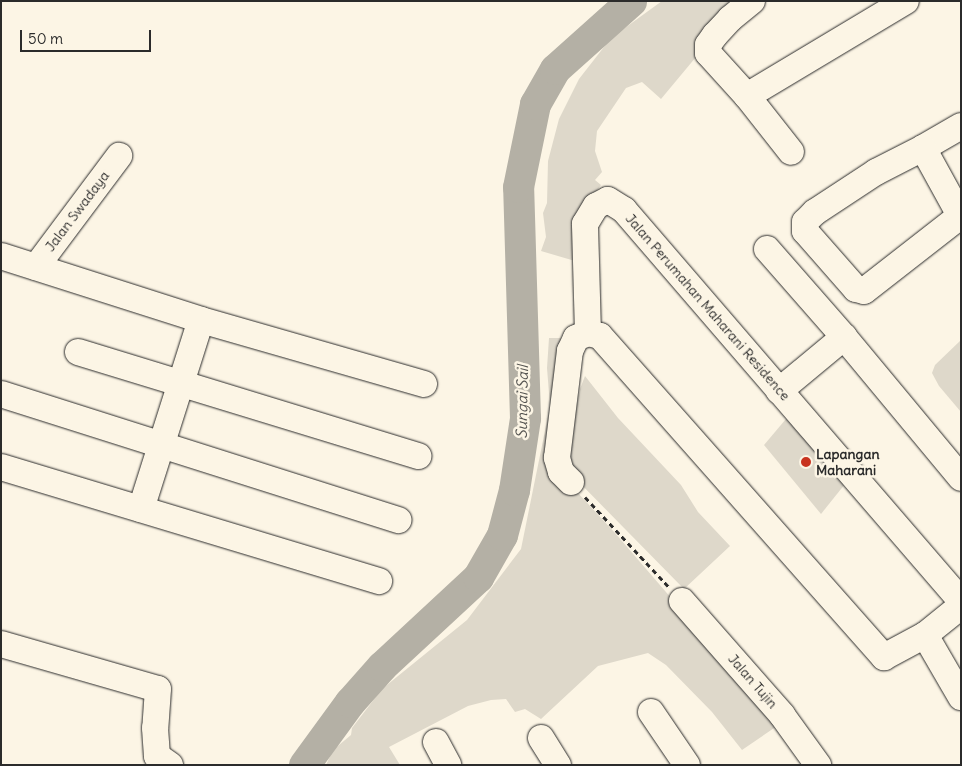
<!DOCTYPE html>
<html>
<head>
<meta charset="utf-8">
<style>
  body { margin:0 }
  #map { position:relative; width:962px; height:766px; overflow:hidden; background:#fcf5e5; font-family:Delius,sans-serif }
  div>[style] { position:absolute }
  .green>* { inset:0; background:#ded8ca }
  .river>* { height:31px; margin:-15.5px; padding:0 15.5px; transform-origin:15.5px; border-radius:15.5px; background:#b4b0a5 }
  .path>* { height:3px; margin-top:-1.5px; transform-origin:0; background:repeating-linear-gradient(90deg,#2b2b2b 0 5px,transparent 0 9px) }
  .roads { filter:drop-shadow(0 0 1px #2b2b2b) drop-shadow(0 0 1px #2b2b2b) }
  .minor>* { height:26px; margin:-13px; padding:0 13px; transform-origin:13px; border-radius:13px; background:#fcf5e5 }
  .dots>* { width:14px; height:14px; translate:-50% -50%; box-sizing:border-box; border:2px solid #fcf5e5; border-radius:50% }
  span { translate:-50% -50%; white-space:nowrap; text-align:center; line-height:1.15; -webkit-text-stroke:5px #fcf5e5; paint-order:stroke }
  .street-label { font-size:14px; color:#2b2b2b }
  .poi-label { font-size:14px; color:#2b2b2b; font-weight:700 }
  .left { translate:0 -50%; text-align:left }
  .water-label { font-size:15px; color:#545350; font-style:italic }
  .frame { position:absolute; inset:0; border:2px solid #2b2b2b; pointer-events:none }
  .scale { position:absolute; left:20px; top:30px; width:131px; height:22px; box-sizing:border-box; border:2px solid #2b2b2b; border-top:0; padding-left:6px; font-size:15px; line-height:18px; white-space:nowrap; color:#2b2b2b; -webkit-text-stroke:4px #fcf5e5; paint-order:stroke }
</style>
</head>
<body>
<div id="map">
  <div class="green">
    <div style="clip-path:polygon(662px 1px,749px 1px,701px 51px,661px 99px,642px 82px,626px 88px,597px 131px,595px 151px,602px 172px,595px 180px,601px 185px,585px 207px,575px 261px,541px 251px,546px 237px,543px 213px,547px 203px,548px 161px,559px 119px,579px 79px,611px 38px)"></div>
    <div style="clip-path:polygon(549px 338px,571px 338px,565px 479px,615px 533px,780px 724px,742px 750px,712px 712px,666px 665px,648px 653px,598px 666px,541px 719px,525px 709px,515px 712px,506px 699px,491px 700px,468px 706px,389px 747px,400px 765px,326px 765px,333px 750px,351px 735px,352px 728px,382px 689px,467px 620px,521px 549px,550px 406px,547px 368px)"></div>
    <div style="clip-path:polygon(961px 340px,961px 412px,939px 386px,932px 373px,935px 365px)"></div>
    <div style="clip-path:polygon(585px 376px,618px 418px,681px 485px,698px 512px,730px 546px,684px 589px,569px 472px,569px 445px,580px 389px)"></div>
    <div style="clip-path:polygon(791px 413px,849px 479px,821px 514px,764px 445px)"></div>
  </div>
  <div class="river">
    <div style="left:304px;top:765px;width:78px;rotate:-53.9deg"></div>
    <div style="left:350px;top:702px;width:48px;rotate:-48.4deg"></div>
    <div style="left:382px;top:666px;width:131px;rotate:-42.8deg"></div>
    <div style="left:478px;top:577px;width:48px;rotate:-60.3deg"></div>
    <div style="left:502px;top:535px;width:47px;rotate:-75.1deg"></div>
    <div style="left:514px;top:490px;width:73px;rotate:-81.3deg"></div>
    <div style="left:525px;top:418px;width:231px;rotate:-91.7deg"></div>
    <div style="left:518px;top:187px;width:85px;rotate:-78.4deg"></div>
    <div style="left:535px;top:104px;width:40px;rotate:-60.3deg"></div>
    <div style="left:555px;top:69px;width:102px;rotate:-41.8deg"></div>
  </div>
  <div class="path">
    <div style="left:585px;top:497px;width:122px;rotate:47deg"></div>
  </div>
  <div class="roads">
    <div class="minor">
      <div style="left:752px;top:1px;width:28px;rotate:141deg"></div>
      <div style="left:730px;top:19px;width:22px;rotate:133deg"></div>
      <div style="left:715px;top:35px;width:12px;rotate:125deg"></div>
      <div style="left:708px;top:45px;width:8px;rotate:90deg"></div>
      <div style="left:708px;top:53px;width:58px;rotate:47.8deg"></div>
      <div style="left:747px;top:96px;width:71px;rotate:51.8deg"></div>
      <div style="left:747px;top:96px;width:185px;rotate:-30.9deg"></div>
      <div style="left:961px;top:126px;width:44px;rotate:149.9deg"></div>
      <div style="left:923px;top:148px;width:79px;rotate:61.2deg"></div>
      <div style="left:923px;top:148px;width:53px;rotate:152.9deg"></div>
      <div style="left:876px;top:172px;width:73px;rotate:146.7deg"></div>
      <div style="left:815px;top:212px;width:14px;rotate:135deg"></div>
      <div style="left:805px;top:222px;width:9px;rotate:90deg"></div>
      <div style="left:805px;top:231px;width:77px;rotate:48.7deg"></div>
      <div style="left:856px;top:289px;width:8px;rotate:14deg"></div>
      <div style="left:864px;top:291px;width:122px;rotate:-38deg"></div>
      <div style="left:767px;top:249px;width:117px;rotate:48.8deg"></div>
      <div style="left:844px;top:337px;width:183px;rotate:50.3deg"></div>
      <div style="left:1px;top:256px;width:210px;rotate:17.7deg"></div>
      <div style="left:201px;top:320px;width:232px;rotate:16deg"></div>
      <div style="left:36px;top:267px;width:139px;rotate:-53.2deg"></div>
      <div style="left:588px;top:333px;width:109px;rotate:-91.6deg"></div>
      <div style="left:585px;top:224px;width:21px;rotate:-59deg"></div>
      <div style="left:596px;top:206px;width:13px;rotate:-27deg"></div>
      <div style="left:608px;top:200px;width:19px;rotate:32deg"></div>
      <div style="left:624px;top:210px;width:516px;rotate:49.24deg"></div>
      <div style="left:588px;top:333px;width:12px;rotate:14deg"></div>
      <div style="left:600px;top:336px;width:429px;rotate:48.5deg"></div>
      <div style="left:884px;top:657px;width:47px;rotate:-28.2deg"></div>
      <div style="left:925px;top:635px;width:46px;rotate:-38.9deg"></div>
      <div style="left:78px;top:352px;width:356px;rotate:17deg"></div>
      <div style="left:779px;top:391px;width:85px;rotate:-39.7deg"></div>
      <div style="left:1px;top:394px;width:417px;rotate:17.6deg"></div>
      <div style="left:1px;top:467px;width:395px;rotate:16.8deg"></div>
      <div style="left:571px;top:482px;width:14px;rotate:-135deg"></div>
      <div style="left:561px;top:472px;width:15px;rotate:-106deg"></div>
      <div style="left:557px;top:458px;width:108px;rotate:-83.1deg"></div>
      <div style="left:570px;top:351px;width:14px;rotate:-65deg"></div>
      <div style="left:576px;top:338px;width:13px;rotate:-23deg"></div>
      <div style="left:141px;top:509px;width:198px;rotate:-72.4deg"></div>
      <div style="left:682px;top:601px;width:152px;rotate:48.7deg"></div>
      <div style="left:782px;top:715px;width:62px;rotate:54.2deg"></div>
      <div style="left:925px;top:635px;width:72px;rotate:59.9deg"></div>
      <div style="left:1px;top:644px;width:163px;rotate:16deg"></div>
      <div style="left:158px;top:689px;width:39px;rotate:94deg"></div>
      <div style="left:155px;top:728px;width:28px;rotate:86deg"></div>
      <div style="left:157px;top:756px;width:16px;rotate:35deg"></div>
      <div style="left:651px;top:712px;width:64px;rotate:55.8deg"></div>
      <div style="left:541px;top:738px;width:32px;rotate:58deg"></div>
      <div style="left:436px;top:742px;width:26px;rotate:62deg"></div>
    </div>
  </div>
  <div class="dots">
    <div style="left:806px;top:462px;background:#c8321e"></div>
  </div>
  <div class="street-label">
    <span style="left:77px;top:211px;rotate:-53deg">Jalan Swadaya</span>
    <span style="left:708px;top:307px;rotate:49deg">Jalan Perumahan Maharani Residence</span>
    <span style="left:753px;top:681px;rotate:49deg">Jalan Tujin</span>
  </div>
  <div class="poi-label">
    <span class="left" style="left:816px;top:462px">Lapangan<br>Maharani</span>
  </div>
  <div class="water-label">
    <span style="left:522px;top:402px;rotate:-89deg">Sungai Sail</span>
  </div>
  <div class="frame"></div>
  <div class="scale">50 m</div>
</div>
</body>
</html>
